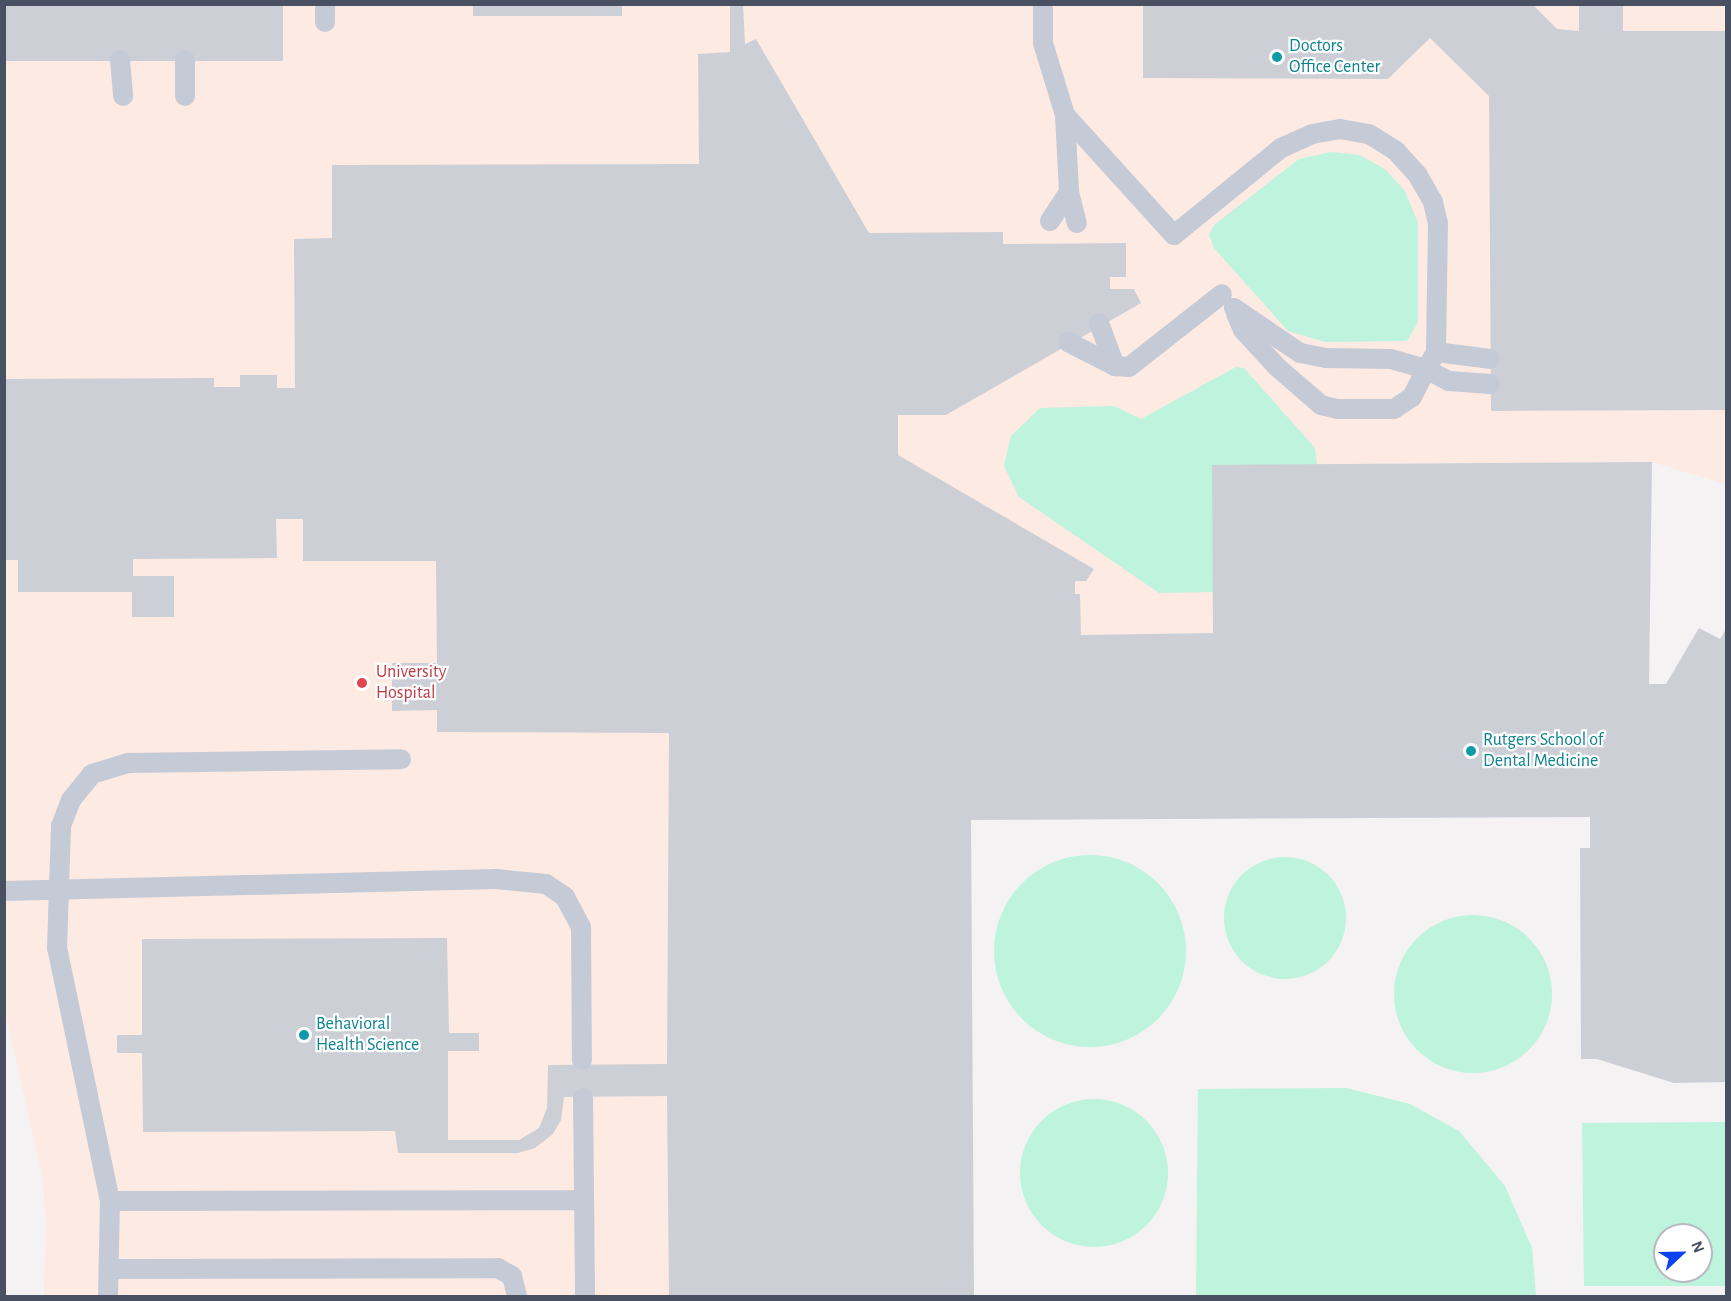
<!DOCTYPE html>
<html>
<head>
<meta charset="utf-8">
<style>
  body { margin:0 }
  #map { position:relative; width:1731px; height:1301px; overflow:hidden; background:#f4f2f2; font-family:"Alegreya Sans",sans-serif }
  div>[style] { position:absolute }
  .medical>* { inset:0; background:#fdeae2 }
  .green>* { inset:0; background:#bef3de }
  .round { border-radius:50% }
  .building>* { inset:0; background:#cdcfd7; transform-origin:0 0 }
  .service>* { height:20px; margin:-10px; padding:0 10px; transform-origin:10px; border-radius:10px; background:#c5cad7 }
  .dots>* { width:16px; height:16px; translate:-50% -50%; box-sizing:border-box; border:3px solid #fff; border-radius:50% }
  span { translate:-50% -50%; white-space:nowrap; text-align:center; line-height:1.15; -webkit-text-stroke:4.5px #fff; paint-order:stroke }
  .culture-label { font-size:18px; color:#0d838f }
  .left { translate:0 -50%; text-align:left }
  .health-label { font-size:18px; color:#be3a42 }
  .frame { position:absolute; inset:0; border:6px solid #485061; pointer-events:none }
  .north { position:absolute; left:1653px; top:1223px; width:60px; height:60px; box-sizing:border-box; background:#fff; border:2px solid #b6b9c0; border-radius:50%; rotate:68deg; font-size:16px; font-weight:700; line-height:24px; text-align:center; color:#485061 }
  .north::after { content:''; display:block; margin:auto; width:21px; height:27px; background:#0b42f4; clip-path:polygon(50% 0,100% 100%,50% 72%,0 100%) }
</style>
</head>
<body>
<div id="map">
  <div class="medical">
    <div style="clip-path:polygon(4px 5px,1726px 5px,1726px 484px,1652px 462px,1213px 465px,1213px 633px,1081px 635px,669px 733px,669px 1296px,44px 1296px,46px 1221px,42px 1176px,4px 1006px)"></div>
  </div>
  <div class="green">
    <div style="clip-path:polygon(1331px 152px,1359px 155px,1385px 169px,1405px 191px,1418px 223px,1418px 322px,1407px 341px,1325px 342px,1288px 331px,1214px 248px,1209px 235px,1214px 225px,1299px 159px)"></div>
    <div style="clip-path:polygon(1236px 367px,1244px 368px,1315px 448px,1317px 464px,1213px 592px,1159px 593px,1019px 497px,1004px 466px,1011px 436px,1040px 408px,1114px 406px,1141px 419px)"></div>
    <div class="round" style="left:994px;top:855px;width:192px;height:192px"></div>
    <div class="round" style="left:1224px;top:857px;width:122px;height:122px"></div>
    <div class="round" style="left:1394px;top:915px;width:158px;height:158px"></div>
    <div style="clip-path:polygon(1346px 1088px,1410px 1104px,1459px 1131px,1505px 1186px,1532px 1248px,1536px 1296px,1196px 1296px,1198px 1089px)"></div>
    <div class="round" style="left:1020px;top:1099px;width:148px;height:148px"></div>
    <div style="clip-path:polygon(evenodd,1726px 1122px,1726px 1286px,1584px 1286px,1582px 1123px,1726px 1122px,1665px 1235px,1701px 1235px,1701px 1271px,1665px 1271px,1665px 1235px)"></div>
  </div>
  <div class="building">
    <div style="left:4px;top:4px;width:279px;height:57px"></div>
    <div style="left:473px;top:4px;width:149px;height:12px"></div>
    <div style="clip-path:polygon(730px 4px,743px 4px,745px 44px,756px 39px,869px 233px,1003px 232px,1003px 244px,1126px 243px,1126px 277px,1110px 277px,1110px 289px,1134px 289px,1141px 303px,946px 415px,898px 415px,898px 455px,1094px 569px,1086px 581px,1075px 581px,1075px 594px,1080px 594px,1081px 635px,1213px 633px,1212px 465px,1652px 462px,1649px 684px,1666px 684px,1699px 628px,1720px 639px,1726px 629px,1726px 1082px,1674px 1083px,1597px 1059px,1581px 1059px,1580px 848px,1590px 848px,1590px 817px,971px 820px,974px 1296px,669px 1296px,667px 1096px,564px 1097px,561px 1120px,553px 1134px,535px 1148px,518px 1153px,398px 1153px,395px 1131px,143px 1132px,142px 1053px,117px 1053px,117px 1035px,142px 1035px,142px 939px,447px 938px,449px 1033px,479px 1033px,479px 1051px,448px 1051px,448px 1140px,519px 1140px,539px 1128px,547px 1108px,548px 1065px,667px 1064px,669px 733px,437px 732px,437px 710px,392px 711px,392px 663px,437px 663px,436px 561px,303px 561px,303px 519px,276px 519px,277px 558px,133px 559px,133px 576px,174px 576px,174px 617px,132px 617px,132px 592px,18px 592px,18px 560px,4px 560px,4px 379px,214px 378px,214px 387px,240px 387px,240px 375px,277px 375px,277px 388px,295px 388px,294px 239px,332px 238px,332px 165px,699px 164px,698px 54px,730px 52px)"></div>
    <div style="clip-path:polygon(1143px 4px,1532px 4px,1557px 29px,1579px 31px,1579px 4px,1623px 4px,1623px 31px,1726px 31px,1726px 410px,1491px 411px,1489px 96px,1430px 38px,1388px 79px,1143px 78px)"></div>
  </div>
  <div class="service">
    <div style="left:325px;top:4px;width:18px;rotate:90deg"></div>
    <div style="left:1043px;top:4px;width:39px;rotate:90deg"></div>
    <div style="left:1043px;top:43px;width:75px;rotate:73deg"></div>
    <div style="left:1065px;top:115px;width:162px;rotate:47.8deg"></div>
    <div style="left:1174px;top:235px;width:138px;rotate:-39.1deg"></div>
    <div style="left:1281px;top:148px;width:34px;rotate:-24deg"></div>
    <div style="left:1312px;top:134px;width:28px;rotate:-10deg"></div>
    <div style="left:1340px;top:129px;width:29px;rotate:10deg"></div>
    <div style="left:1369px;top:134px;width:32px;rotate:32deg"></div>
    <div style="left:1396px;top:151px;width:31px;rotate:48deg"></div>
    <div style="left:1417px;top:174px;width:32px;rotate:60deg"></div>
    <div style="left:1433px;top:202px;width:22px;rotate:77deg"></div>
    <div style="left:1438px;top:223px;width:129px;rotate:90.9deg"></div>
    <div style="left:1436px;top:352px;width:20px;rotate:120deg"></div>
    <div style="left:1426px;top:369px;width:37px;rotate:-164deg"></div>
    <div style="left:1390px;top:359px;width:64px;rotate:-179.1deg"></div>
    <div style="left:1326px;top:358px;width:26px;rotate:-169deg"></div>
    <div style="left:1300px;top:353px;width:80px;rotate:-145.7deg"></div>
    <div style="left:120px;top:60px;width:36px;rotate:85deg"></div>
    <div style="left:185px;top:60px;width:36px;rotate:90deg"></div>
    <div style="left:1065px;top:115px;width:77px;rotate:87deg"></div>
    <div style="left:1069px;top:192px;width:32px;rotate:76deg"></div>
    <div style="left:1050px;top:221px;width:35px;rotate:-57deg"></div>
    <div style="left:1236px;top:314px;width:17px;rotate:66deg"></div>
    <div style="left:1243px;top:330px;width:50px;rotate:47.4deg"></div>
    <div style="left:1277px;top:367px;width:58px;rotate:40.8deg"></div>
    <div style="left:1321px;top:405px;width:16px;rotate:14deg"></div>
    <div style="left:1337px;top:409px;width:57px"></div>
    <div style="left:1394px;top:409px;width:22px;rotate:-34deg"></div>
    <div style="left:1412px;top:397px;width:31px;rotate:-63deg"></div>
    <div style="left:1426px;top:369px;width:26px;rotate:28deg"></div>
    <div style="left:1449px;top:381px;width:41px;rotate:4.2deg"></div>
    <div style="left:1099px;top:323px;width:46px;rotate:69.6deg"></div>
    <div style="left:1115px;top:366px;width:14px;rotate:4deg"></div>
    <div style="left:1129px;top:367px;width:118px;rotate:-38.1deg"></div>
    <div style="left:1068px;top:342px;width:53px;rotate:27.1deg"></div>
    <div style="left:1436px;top:352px;width:54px;rotate:7.4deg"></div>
    <div style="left:4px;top:891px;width:492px;rotate:-1.4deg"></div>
    <div style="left:496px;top:879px;width:50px;rotate:5.7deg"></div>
    <div style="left:546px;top:884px;width:23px;rotate:34deg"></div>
    <div style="left:565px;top:897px;width:34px;rotate:62deg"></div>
    <div style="left:581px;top:927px;width:133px;rotate:89.6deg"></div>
    <div style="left:583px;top:1098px;width:198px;rotate:89.4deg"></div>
    <div style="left:110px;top:1201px;width:474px;rotate:-0.1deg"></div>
    <div style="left:110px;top:1269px;width:388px;rotate:-0.1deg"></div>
    <div style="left:498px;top:1268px;width:16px;rotate:30deg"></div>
    <div style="left:512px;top:1276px;width:21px;rotate:76deg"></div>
    <div style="left:108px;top:1296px;width:95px;rotate:-88.8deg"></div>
    <div style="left:110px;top:1201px;width:258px;rotate:-101.8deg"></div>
    <div style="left:57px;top:948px;width:122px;rotate:-88.1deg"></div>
    <div style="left:61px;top:826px;width:28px;rotate:-69deg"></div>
    <div style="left:71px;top:800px;width:33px;rotate:-51deg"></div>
    <div style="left:92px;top:774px;width:38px;rotate:-17deg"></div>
    <div style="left:128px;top:763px;width:273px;rotate:-0.8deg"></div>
  </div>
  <div class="dots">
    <div style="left:1277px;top:57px;background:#0f9aa8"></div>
    <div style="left:362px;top:683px;background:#e0444e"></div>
    <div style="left:1471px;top:751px;background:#0f9aa8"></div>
    <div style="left:304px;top:1035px;background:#0f9aa8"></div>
  </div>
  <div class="culture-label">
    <span class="left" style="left:1289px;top:57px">Doctors<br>Office Center</span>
    <span class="left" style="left:1483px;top:751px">Rutgers School of<br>Dental Medicine</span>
    <span class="left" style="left:316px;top:1035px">Behavioral<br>Health Science</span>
  </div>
  <div class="health-label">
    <span class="left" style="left:376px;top:683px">University<br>Hospital</span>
  </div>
  <div class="frame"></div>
  <div class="north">N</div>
</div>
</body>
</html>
